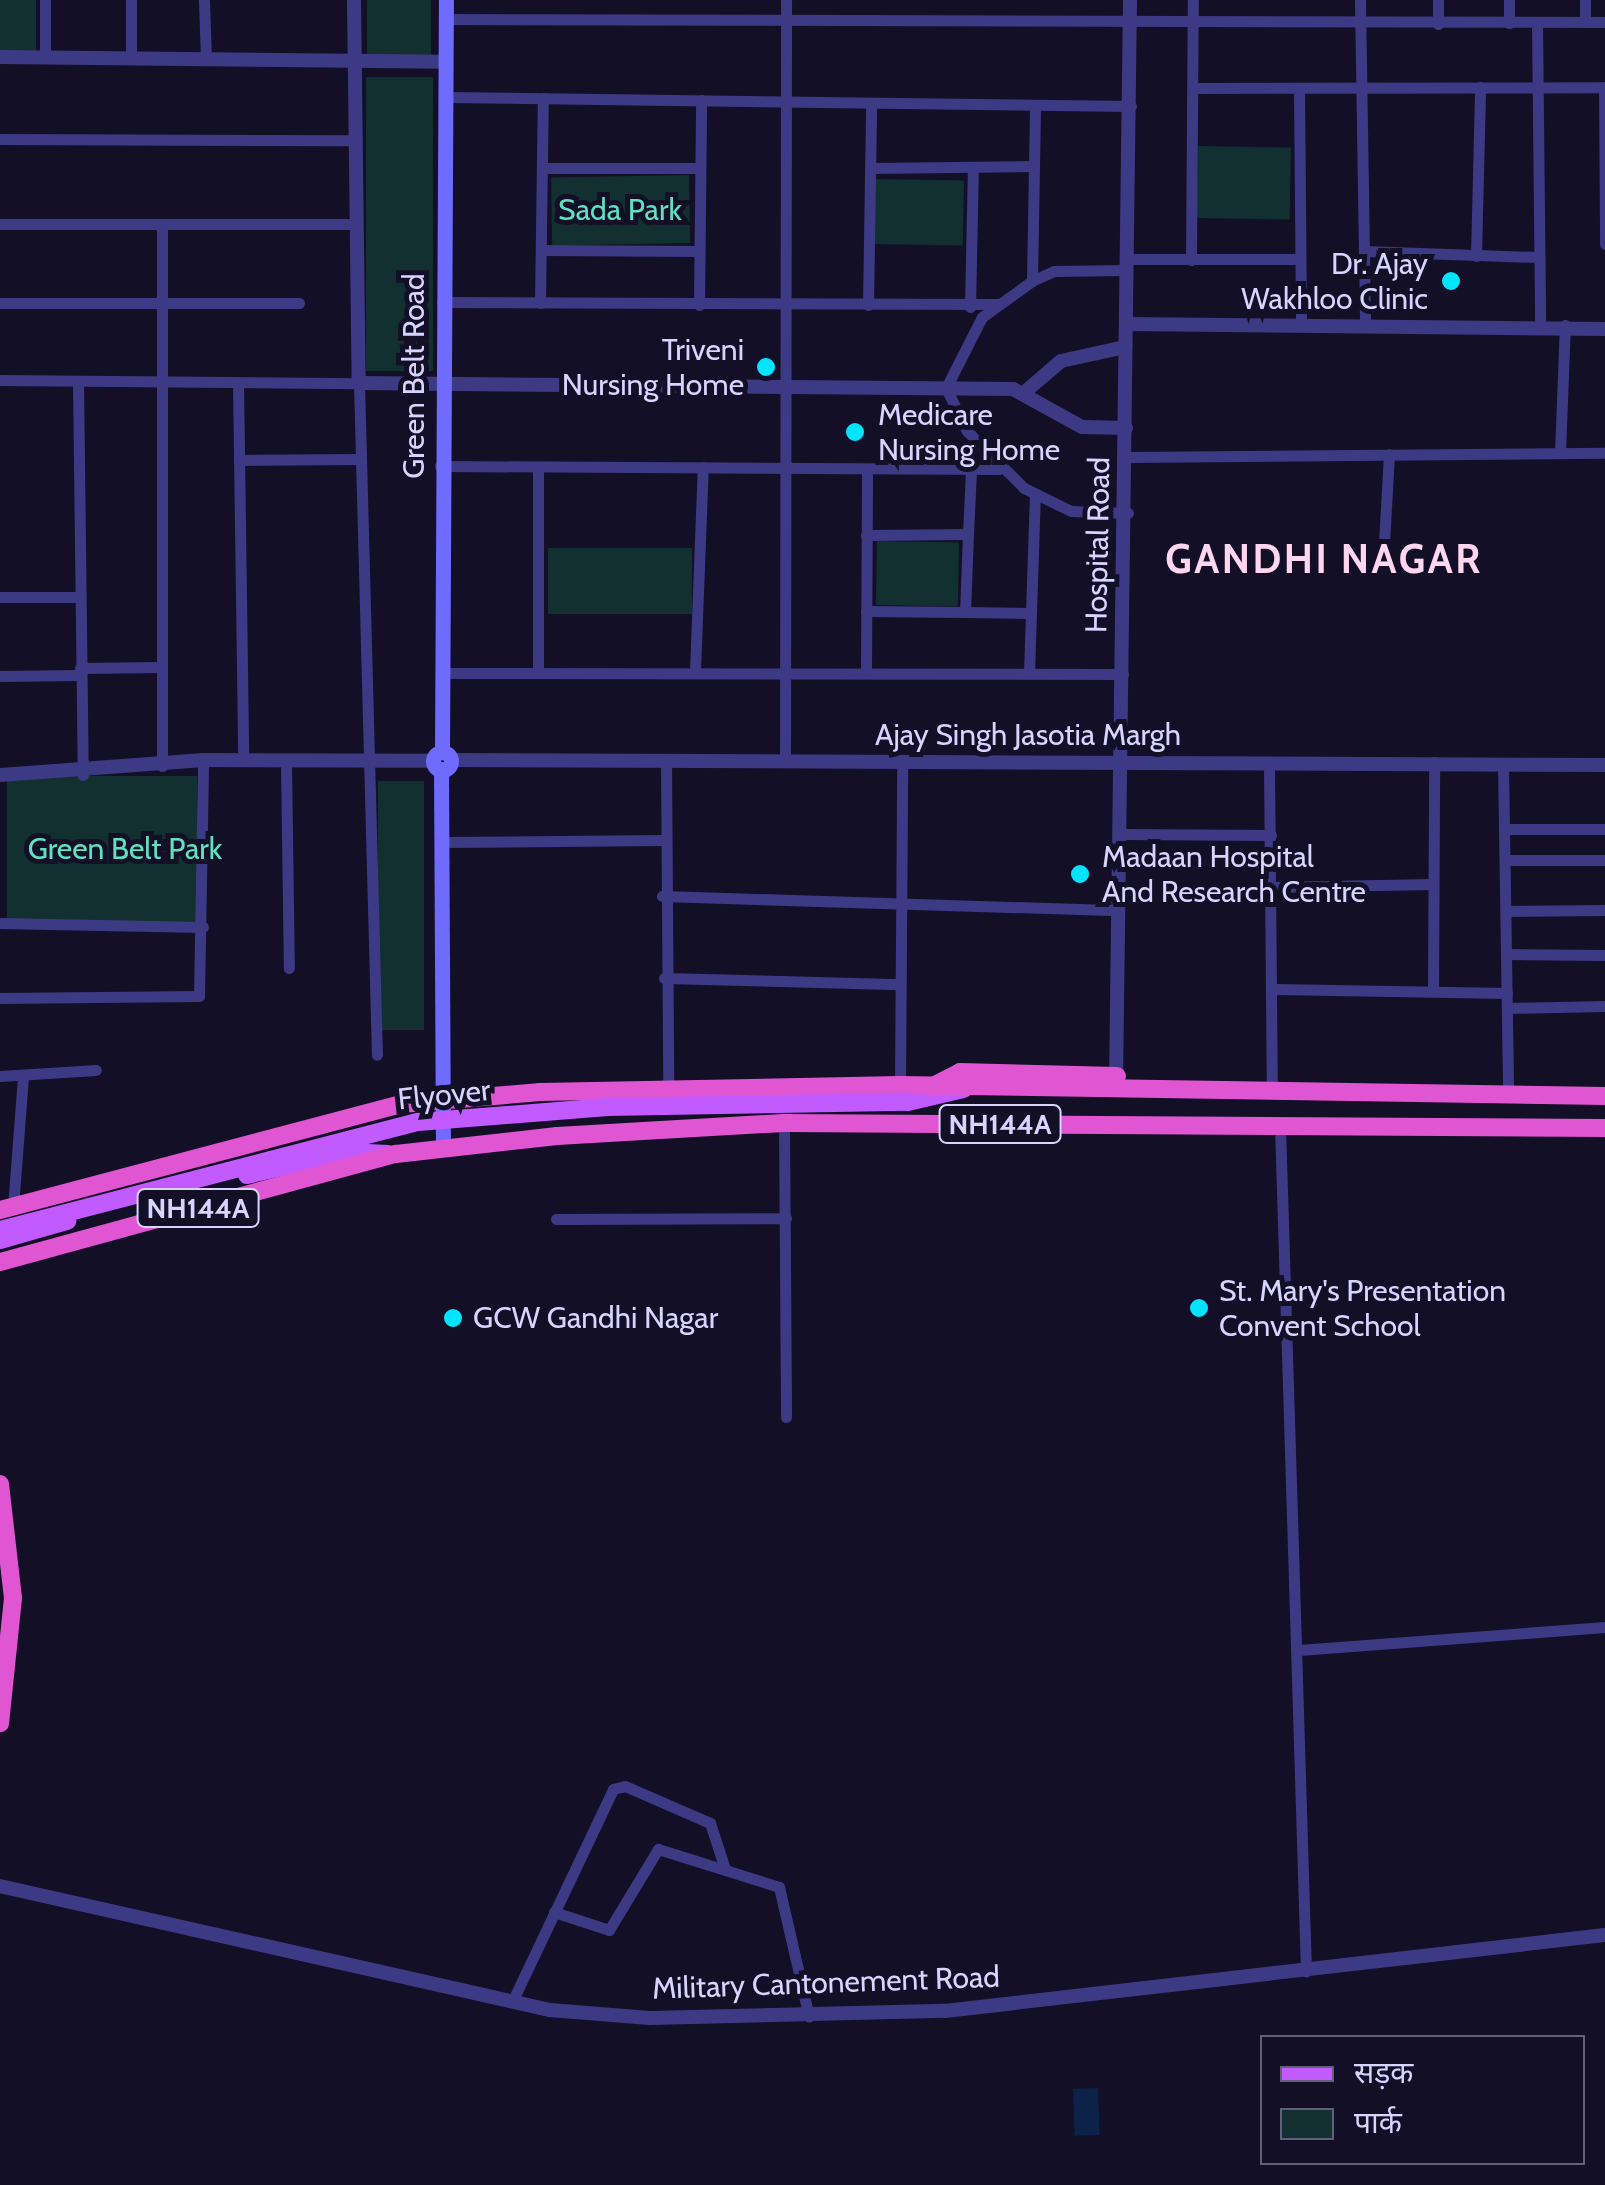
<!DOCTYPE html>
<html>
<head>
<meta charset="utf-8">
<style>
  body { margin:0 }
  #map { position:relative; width:1605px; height:2185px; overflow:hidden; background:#130f26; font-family:Cabin,"Noto Sans Devanagari",sans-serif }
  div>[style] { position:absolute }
  .green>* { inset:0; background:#12302f; transform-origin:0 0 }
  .water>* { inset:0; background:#0c2248; transform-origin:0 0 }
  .minor>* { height:11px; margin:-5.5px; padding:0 5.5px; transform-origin:5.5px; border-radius:5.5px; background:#3d3a85 }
  .tertiary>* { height:14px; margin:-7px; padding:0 7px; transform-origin:7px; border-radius:7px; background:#3d3a85 }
  .secondary>* { height:15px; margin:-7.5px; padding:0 7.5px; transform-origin:7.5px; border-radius:7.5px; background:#6f6bff }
  .secondary>.ring { margin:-7.5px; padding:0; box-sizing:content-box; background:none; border:15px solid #6f6bff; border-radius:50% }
  .primary>* { height:18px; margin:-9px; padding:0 9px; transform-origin:9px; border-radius:9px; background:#c25bff }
  .trunk>* { height:18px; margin:-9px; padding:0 9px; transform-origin:9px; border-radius:9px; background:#e055d1 }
  .primary-bridge>* { height:18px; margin:-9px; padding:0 9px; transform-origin:9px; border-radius:9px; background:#c25bff }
  .dots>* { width:28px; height:28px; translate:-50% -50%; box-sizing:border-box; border:5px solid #130f26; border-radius:50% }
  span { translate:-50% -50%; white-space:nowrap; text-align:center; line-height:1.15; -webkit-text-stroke:10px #130f26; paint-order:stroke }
  .shield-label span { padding:2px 8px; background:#130f26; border:2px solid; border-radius:8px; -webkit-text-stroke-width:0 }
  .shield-label { font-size:28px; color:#d9d4ff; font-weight:700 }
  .park-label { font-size:30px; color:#5fe0c0 }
  .poi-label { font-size:30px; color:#d9d4ff }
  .right { translate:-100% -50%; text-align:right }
  .left { translate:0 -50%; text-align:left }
  .street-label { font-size:30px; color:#d9d4ff }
  .district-label { font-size:40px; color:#ffd6f0; font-weight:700; letter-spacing:2.5px }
  .legend { position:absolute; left:1260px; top:2035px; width:325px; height:130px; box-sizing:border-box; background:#130f26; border:2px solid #625e7d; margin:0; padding:12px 18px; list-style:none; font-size:30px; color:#d9d4ff }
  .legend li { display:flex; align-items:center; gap:20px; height:50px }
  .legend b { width:50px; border:2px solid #625e7d }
</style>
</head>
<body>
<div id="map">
  <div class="green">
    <div style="left:0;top:0;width:36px;height:59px"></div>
    <div style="left:367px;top:0;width:64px;height:58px"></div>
    <div style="left:366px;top:77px;width:67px;height:294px"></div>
    <div style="left:1198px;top:146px;width:93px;height:72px;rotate:1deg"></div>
    <div style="left:689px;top:175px;width:68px;height:138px;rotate:89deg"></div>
    <div style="left:873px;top:179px;width:91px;height:65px;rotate:1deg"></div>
    <div style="left:877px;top:541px;width:82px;height:64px;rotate:1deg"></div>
    <div style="left:548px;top:548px;width:144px;height:66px"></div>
    <div style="left:197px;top:776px;width:150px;height:190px;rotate:90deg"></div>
    <div style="left:424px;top:781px;width:249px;height:46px;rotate:90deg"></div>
  </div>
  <div class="water">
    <div style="left:1098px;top:2088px;width:47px;height:25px;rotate:88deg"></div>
  </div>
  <div class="minor">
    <div style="left:45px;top:0;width:57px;rotate:90deg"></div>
    <div style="left:131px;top:0;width:57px;rotate:90deg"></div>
    <div style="left:204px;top:0;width:59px;rotate:88.1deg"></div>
    <div style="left:1360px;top:0;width:325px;rotate:89.1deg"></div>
    <div style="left:446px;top:19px;width:1159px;rotate:0.15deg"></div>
    <div style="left:1537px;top:22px;width:301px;rotate:89.4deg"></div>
    <div style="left:1585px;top:22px;width:22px;rotate:-90deg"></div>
    <div style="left:1509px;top:23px;width:23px;rotate:-90deg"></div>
    <div style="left:1438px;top:24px;width:24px;rotate:-90deg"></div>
    <div style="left:1604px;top:87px;width:157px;rotate:89.6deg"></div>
    <div style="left:1196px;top:88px;width:409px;rotate:-0.1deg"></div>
    <div style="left:1299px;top:88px;width:235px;rotate:89.5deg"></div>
    <div style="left:444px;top:97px;width:687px;rotate:0.75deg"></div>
    <div style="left:0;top:139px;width:351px;rotate:0.2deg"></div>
    <div style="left:543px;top:168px;width:156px"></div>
    <div style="left:871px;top:168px;width:163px;rotate:-0.7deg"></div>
    <div style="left:0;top:224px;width:352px"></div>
    <div style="left:541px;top:250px;width:158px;rotate:0.4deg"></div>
    <div style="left:1364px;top:251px;width:175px;rotate:2deg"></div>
    <div style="left:1476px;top:256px;width:169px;rotate:-88.6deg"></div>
    <div style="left:1126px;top:259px;width:171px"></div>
    <div style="left:1191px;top:260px;width:260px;rotate:-89.6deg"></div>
    <div style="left:1125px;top:270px;width:71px;rotate:179.2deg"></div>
    <div style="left:1054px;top:271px;width:24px;rotate:156deg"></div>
    <div style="left:1032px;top:281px;width:62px;rotate:144.2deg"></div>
    <div style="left:982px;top:317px;width:80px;rotate:116.9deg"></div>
    <div style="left:946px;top:388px;width:48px;rotate:64deg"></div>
    <div style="left:967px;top:431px;width:81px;rotate:45deg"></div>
    <div style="left:1024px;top:488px;width:52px;rotate:26.1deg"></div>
    <div style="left:1071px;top:511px;width:57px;rotate:2deg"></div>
    <div style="left:1032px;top:281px;width:176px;rotate:-89deg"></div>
    <div style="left:442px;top:302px;width:556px;rotate:0.21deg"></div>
    <div style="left:0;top:303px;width:299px"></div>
    <div style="left:540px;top:303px;width:205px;rotate:-89.2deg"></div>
    <div style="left:699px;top:305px;width:205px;rotate:-89.4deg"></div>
    <div style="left:868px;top:305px;width:201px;rotate:-89.1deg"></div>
    <div style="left:970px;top:307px;width:139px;rotate:-88.8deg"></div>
    <div style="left:0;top:380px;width:359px;rotate:0.5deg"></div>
    <div style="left:359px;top:383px;width:672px;rotate:88.47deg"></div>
    <div style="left:78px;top:381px;width:394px;rotate:89.3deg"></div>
    <div style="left:238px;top:382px;width:378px;rotate:89.2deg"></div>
    <div style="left:1560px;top:453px;width:128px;rotate:-87.8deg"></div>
    <div style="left:1131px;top:457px;width:474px;rotate:-0.5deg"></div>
    <div style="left:239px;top:460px;width:122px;rotate:-0.5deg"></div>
    <div style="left:440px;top:466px;width:559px;rotate:0.31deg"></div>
    <div style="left:538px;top:467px;width:206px;rotate:90deg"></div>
    <div style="left:968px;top:534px;width:64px;rotate:-87.3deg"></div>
    <div style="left:866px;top:535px;width:102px;rotate:-0.6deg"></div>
    <div style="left:968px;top:534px;width:78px;rotate:92.2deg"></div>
    <div style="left:965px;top:612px;width:99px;rotate:-179.4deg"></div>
    <div style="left:1384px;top:543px;width:89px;rotate:-86.8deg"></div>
    <div style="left:0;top:597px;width:80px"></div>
    <div style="left:965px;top:612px;width:64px;rotate:0.9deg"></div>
    <div style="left:80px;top:668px;width:81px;rotate:-0.7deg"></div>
    <div style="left:695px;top:671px;width:204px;rotate:-87.8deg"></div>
    <div style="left:443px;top:673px;width:680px;rotate:0.08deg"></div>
    <div style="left:866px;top:673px;width:202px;rotate:-89.7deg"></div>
    <div style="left:1029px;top:673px;width:177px;rotate:-88.1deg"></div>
    <div style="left:0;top:676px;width:80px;rotate:-0.7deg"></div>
    <div style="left:666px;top:759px;width:327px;rotate:89.6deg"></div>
    <div style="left:785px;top:761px;width:761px;rotate:-89.92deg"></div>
    <div style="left:286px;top:763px;width:205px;rotate:89.2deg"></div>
    <div style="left:1269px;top:764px;width:329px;rotate:89.5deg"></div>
    <div style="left:1503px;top:764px;width:329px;rotate:89.1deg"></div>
    <div style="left:162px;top:766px;width:542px;rotate:-90deg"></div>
    <div style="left:1504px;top:829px;width:101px"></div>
    <div style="left:1121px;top:834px;width:150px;rotate:0.4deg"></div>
    <div style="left:442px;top:842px;width:222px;rotate:-0.5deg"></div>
    <div style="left:1505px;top:860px;width:100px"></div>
    <div style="left:1273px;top:887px;width:160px;rotate:-1.1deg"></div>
    <div style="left:662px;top:896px;width:457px;rotate:1.8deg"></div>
    <div style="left:1506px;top:911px;width:99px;rotate:-0.6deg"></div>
    <div style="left:0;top:923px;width:203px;rotate:1.1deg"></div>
    <div style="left:1507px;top:954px;width:98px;rotate:0.6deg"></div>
    <div style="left:664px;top:978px;width:236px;rotate:1.5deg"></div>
    <div style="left:1275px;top:989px;width:232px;rotate:1deg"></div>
    <div style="left:1433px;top:990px;width:228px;rotate:-89.7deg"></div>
    <div style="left:0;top:998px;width:199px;rotate:-0.6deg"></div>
    <div style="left:199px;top:996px;width:236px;rotate:-89deg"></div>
    <div style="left:1507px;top:1008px;width:98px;rotate:-1.2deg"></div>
    <div style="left:0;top:1076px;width:96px;rotate:-3.6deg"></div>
    <div style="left:900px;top:1085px;width:323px;rotate:-89.6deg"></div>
    <div style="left:784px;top:1123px;width:294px;rotate:89.6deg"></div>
    <div style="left:1280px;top:1126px;width:846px;rotate:88.24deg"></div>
    <div style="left:13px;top:1207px;width:131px;rotate:-85.6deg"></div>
    <div style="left:556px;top:1219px;width:230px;rotate:-0.2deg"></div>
    <div style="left:1299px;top:1650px;width:307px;rotate:-4.3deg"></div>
    <div style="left:554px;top:1912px;width:58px;rotate:18.1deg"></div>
    <div style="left:609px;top:1930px;width:95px;rotate:-58.8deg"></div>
    <div style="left:658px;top:1849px;width:127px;rotate:17.4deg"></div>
    <div style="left:779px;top:1887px;width:133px;rotate:77deg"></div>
    <div style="left:512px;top:2002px;width:236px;rotate:-64.6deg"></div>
    <div style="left:613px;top:1789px;width:12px;rotate:-14deg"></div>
    <div style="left:625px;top:1786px;width:93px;rotate:23.5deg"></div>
    <div style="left:710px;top:1823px;width:48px;rotate:71.9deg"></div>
  </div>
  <div class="tertiary">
    <div style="left:354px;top:0;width:383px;rotate:89.3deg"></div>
    <div style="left:359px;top:383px;width:654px;rotate:0.53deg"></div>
    <div style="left:1013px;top:389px;width:79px;rotate:28.8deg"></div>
    <div style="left:1082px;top:427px;width:44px;rotate:1.3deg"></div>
    <div style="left:0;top:57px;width:445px;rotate:0.6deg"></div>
    <div style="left:1126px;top:324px;width:479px;rotate:0.6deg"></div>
    <div style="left:1026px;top:391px;width:46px;rotate:-40.6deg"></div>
    <div style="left:1061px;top:361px;width:66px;rotate:-12.3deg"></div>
    <div style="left:451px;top:760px;width:1154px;rotate:0.25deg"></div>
    <div style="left:0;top:775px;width:204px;rotate:-4.2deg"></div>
    <div style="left:203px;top:760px;width:231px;rotate:0.2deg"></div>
    <div style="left:1116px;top:1083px;width:1083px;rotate:-89.26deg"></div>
    <div style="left:0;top:1886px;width:564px;rotate:12.71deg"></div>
    <div style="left:550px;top:2010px;width:100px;rotate:4.6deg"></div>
    <div style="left:650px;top:2018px;width:295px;rotate:-1.4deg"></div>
    <div style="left:945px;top:2011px;width:664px;rotate:-6.57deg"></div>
  </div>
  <div class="secondary">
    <div style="left:442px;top:752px;width:752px;rotate:-89.7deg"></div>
    <div class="ring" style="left:433px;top:752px;width:3px;height:3px"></div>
    <div style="left:441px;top:769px;width:377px;rotate:89.7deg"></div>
  </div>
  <div class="primary">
    <div style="left:908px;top:1102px;width:57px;rotate:-13.1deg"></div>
    <div style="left:247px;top:1175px;width:103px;rotate:-13deg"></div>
    <div style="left:347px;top:1152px;width:41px;rotate:2.8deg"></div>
    <div style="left:0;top:1240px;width:70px;rotate:-15.8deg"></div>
  </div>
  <div class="trunk">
    <div style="left:931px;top:1087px;width:33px;rotate:-27deg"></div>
    <div style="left:960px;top:1072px;width:157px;rotate:1.5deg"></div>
    <div style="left:0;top:1210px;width:415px;rotate:-14.8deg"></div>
    <div style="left:401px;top:1104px;width:140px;rotate:-4.9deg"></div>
    <div style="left:540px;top:1092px;width:360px;rotate:-1.1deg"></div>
    <div style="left:900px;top:1085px;width:705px;rotate:0.89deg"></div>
    <div style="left:0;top:1262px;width:410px;rotate:-15.3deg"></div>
    <div style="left:396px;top:1154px;width:162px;rotate:-6.4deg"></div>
    <div style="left:557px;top:1136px;width:227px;rotate:-3.3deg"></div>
    <div style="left:784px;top:1123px;width:821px;rotate:0.35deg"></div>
    <div style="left:0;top:1484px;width:115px;rotate:83.5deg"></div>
    <div style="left:13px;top:1598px;width:126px;rotate:95.9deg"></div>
  </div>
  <div class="primary-bridge">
    <div style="left:0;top:1230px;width:432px;rotate:-14.5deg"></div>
    <div style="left:418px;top:1122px;width:190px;rotate:-4.5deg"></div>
    <div style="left:607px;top:1107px;width:301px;rotate:-1deg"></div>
  </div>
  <div class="dots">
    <div style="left:1451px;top:281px;background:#00e5ff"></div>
    <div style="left:766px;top:367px;background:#00e5ff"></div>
    <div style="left:855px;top:432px;background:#00e5ff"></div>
    <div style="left:1080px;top:874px;background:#00e5ff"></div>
    <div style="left:1199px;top:1308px;background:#00e5ff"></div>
    <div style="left:453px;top:1318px;background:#00e5ff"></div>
  </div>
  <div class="shield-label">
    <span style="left:1000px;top:1124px">NH144A</span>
    <span style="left:198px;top:1208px">NH144A</span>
  </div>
  <div class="park-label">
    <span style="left:620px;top:210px">Sada Park</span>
    <span style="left:125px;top:849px">Green Belt Park</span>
  </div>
  <div class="poi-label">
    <span class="right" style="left:1428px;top:281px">Dr. Ajay<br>Wakhloo Clinic</span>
    <span class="right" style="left:744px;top:367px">Triveni<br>Nursing Home</span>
    <span class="left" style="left:878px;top:432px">Medicare<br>Nursing Home</span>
    <span class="left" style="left:1102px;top:874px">Madaan Hospital<br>And Research Centre</span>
    <span class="left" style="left:1219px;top:1308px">St. Mary's Presentation<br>Convent School</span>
    <span class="left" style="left:473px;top:1318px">GCW Gandhi Nagar</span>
  </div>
  <div class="street-label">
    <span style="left:414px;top:376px;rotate:-90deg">Green Belt Road</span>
    <span style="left:1098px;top:545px;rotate:-89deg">Hospital Road</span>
    <span style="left:1028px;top:735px">Ajay Singh Jasotia Margh</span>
    <span style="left:444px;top:1095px;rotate:-6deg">Flyover</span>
    <span style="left:826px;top:1983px;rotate:-2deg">Military Cantonement Road</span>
  </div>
  <div class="district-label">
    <span style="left:1324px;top:559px">GANDHI NAGAR</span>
  </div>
  <ul class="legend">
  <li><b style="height:12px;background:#c25bff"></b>सड़क</li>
  <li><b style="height:28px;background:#12302f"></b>पार्क</li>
  </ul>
</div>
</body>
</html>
